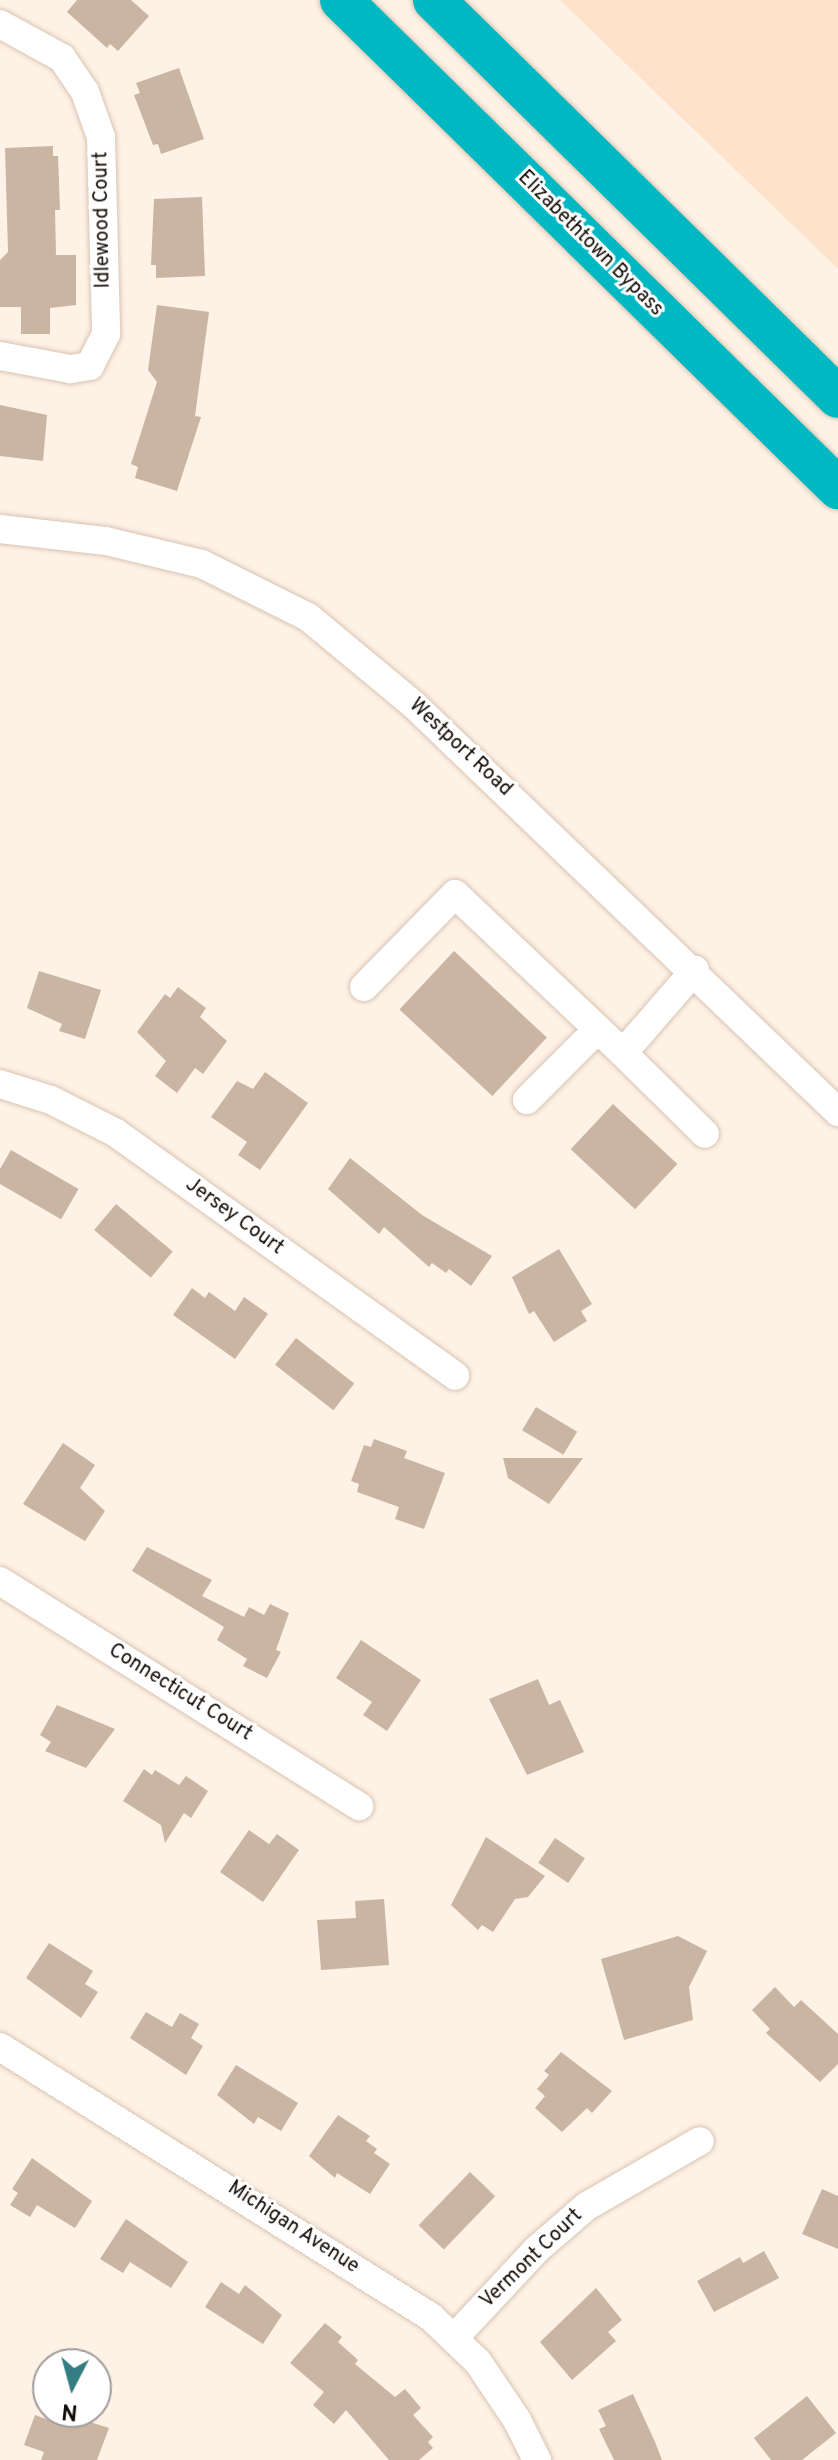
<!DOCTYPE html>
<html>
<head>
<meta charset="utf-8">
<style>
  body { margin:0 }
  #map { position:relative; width:838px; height:2460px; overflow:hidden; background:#fef1e6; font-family:Overpass,sans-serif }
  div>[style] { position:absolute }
  .built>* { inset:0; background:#fee3ca }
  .building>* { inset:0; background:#c9b5a2; transform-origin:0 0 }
  .roads { filter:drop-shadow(0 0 2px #d8c4b1) drop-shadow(0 0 2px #d8c4b1) }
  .minor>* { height:28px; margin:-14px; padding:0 14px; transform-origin:14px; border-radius:14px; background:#fff }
  .highway>* { height:42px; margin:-21px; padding:0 21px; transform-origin:21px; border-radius:21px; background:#00b8c2 }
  span { translate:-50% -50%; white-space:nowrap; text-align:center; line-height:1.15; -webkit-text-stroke:6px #fff; paint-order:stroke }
  .street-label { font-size:20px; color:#110a05 }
  .north { position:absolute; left:32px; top:2348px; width:80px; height:80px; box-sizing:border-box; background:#fff; border:2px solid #a09d9b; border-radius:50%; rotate:186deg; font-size:22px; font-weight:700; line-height:32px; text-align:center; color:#110a05 }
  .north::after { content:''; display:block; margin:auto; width:28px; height:36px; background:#347d82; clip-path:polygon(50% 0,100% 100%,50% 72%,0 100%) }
</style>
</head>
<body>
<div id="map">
  <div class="built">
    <div style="clip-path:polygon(560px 0,838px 0,838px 269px)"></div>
  </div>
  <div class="building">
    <div style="clip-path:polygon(77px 0,131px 0,149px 16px,118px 51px,110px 44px,107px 48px,67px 12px)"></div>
    <div style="clip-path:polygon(179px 68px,204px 139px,161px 154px,158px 144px,153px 145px,134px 95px,140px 93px,136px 83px)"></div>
    <div style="clip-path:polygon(53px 146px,53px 156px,58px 156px,60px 210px,55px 210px,56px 255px,76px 255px,76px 305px,50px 308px,50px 334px,21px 334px,21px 307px,0 307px,0 260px,8px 252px,5px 148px)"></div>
    <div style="clip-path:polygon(202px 197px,205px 276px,156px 278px,156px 265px,151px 265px,154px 199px)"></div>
    <div style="clip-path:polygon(157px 305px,209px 312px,195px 416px,201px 417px,177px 491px,135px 478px,138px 467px,131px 464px,157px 382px,148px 370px)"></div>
    <div style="clip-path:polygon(0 405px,47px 415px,43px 461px,0 456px)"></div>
    <div style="left:454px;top:951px;width:127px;height:80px;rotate:43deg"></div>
    <div style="clip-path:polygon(39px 971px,101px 990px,85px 1039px,59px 1031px,62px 1024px,27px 1008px)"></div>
    <div style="clip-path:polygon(178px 987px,206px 1008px,200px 1017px,227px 1041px,203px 1074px,195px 1068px,177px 1093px,155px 1076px,166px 1061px,137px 1032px,165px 994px,170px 998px)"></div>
    <div style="clip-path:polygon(265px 1072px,308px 1103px,260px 1170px,238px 1155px,247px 1142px,211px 1117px,237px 1081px,253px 1089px)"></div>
    <div style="left:613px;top:1104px;width:88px;height:62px;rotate:43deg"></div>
    <div style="left:11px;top:1150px;width:78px;height:35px;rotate:30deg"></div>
    <div style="clip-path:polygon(350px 1158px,422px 1215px,492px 1256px,471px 1286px,449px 1269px,446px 1273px,432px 1263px,429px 1267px,384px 1227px,379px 1234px,328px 1189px)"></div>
    <div style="left:116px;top:1204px;width:74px;height:34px;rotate:40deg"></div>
    <div style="clip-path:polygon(559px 1249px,592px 1304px,581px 1311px,587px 1321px,554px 1342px,534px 1311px,529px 1314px,512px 1277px)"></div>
    <div style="clip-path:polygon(192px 1288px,205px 1298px,209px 1292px,235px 1311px,244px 1297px,268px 1314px,235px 1359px,173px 1315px)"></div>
    <div style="left:296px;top:1338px;width:74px;height:34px;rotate:38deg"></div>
    <div style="left:536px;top:1407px;width:48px;height:27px;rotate:31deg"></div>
    <div style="clip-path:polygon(374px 1439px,407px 1451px,404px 1458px,445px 1473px,424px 1529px,395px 1519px,399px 1507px,357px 1492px,359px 1484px,351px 1481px,364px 1445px,371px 1447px)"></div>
    <div style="clip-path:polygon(63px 1443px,95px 1465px,80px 1488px,105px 1511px,85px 1541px,23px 1504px)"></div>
    <div style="clip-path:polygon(503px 1458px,583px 1458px,549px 1504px,508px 1478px)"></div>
    <div style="clip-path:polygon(147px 1547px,212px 1580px,202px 1596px,244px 1617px,249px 1607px,264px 1615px,270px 1604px,289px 1613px,276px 1650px,281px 1652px,267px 1678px,243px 1666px,247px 1659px,217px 1640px,224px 1627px,132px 1571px)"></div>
    <div style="clip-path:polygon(361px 1640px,421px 1680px,387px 1731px,363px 1715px,372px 1702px,336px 1678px)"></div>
    <div style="clip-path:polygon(538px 1679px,549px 1705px,560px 1700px,584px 1752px,527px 1775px,489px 1699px)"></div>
    <div style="clip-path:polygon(57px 1705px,115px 1729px,86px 1768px,45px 1751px,51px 1742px,40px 1735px)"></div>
    <div style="clip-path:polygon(144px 1769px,152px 1775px,155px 1770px,179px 1785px,186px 1776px,208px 1791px,191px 1818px,184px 1813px,165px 1843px,161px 1825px,123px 1801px)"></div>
    <div style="clip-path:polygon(249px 1830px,269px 1844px,277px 1834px,299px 1850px,263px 1902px,220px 1872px)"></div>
    <div style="clip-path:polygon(486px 1837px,545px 1876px,528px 1897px,515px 1899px,493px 1932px,482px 1925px,478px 1930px,451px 1905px)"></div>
    <div style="left:555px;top:1838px;width:36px;height:30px;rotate:34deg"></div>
    <div style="clip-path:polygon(384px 1899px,389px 1965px,321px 1970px,317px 1920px,356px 1918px,355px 1901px)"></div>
    <div style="clip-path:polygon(678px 1936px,707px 1951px,689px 1987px,693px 2020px,624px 2040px,601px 1959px)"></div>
    <div style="clip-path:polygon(49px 1943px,93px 1971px,85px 1984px,98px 1992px,81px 2018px,26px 1978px)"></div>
    <div style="clip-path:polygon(775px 1987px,794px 2007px,801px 2000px,838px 2034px,838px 2064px,820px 2082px,766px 2033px,770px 2029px,752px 2010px)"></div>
    <div style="clip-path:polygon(146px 2012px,172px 2027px,180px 2013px,199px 2024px,191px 2038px,203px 2046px,186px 2075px,130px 2038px)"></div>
    <div style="clip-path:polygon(561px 2052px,612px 2091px,592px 2113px,587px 2108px,562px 2132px,535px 2108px,545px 2096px,537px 2089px,549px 2075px,544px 2071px)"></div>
    <div style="clip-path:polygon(236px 2065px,298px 2103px,281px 2131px,258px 2117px,254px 2124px,217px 2095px)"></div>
    <div style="clip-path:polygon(338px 2115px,370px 2136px,366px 2141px,377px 2149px,374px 2153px,390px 2164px,370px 2194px,337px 2173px,335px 2178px,309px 2156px)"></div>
    <div style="clip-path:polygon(32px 2158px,92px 2201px,75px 2228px,37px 2205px,30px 2217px,10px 2205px,18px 2193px,12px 2189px)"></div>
    <div style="left:470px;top:2172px;width:35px;height:74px;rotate:44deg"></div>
    <div style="clip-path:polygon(822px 2189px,838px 2196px,838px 2249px,802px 2234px)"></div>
    <div style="clip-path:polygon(126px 2219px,188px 2262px,171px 2288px,130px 2262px,123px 2273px,100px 2259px)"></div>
    <div style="clip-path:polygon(764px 2251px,779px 2278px,714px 2312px,697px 2281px,740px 2257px,743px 2263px)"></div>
    <div style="clip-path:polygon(221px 2282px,239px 2294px,245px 2285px,282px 2315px,263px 2344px,205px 2307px)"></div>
    <div style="clip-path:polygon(596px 2288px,622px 2320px,608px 2332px,616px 2341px,572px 2380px,540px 2342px)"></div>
    <div style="clip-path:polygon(325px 2323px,342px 2337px,338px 2342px,358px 2360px,355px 2364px,395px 2397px,405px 2389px,421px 2408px,413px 2415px,433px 2437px,428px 2442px,433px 2448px,419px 2460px,389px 2460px,346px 2410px,334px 2424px,313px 2405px,324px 2392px,290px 2363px)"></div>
    <div style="clip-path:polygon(633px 2394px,655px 2442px,662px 2460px,614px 2460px,599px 2429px,606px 2426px,598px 2410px)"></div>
    <div style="clip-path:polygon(807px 2396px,836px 2433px,802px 2460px,771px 2460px,754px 2438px)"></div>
    <div style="clip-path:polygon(58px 2412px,109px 2428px,97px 2460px,41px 2460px,44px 2452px,24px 2445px,35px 2415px,54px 2422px)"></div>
  </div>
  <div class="roads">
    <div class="minor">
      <div style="left:0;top:24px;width:71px;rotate:28.7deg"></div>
      <div style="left:62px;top:58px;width:41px;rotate:55.9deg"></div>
      <div style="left:85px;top:92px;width:48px;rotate:70.4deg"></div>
      <div style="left:101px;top:137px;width:197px;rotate:88.5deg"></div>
      <div style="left:106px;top:334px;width:36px;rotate:117deg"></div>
      <div style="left:90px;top:366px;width:20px;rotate:171deg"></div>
      <div style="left:70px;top:369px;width:71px;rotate:-169.5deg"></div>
      <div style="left:0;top:529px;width:107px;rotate:6.5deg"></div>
      <div style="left:106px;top:541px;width:99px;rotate:13.5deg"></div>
      <div style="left:202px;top:564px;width:119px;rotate:26.6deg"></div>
      <div style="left:308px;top:617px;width:138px;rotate:39.7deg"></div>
      <div style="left:414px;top:705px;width:588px;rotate:43.83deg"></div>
      <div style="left:364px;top:987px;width:130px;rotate:-45.6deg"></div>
      <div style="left:455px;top:894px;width:231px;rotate:43.4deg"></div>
      <div style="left:623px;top:1053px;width:110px;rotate:-49.1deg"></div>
      <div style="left:623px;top:1053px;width:115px;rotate:44.6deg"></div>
      <div style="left:0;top:1084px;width:53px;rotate:17.4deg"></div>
      <div style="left:51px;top:1100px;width:73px;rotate:26.9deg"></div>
      <div style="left:116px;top:1133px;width:417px;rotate:35.6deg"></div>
      <div style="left:527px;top:1100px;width:100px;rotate:-45deg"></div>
      <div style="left:0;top:1581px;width:424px;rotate:32.1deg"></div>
      <div style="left:0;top:2047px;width:509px;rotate:32.07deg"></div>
      <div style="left:431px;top:2317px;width:65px;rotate:43.8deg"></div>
      <div style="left:478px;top:2362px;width:70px;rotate:56.1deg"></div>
      <div style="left:517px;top:2420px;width:45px;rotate:63.4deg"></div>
      <div style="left:455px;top:2337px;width:119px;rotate:-47deg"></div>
      <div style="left:536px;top:2250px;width:67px;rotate:-40.8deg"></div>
      <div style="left:587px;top:2206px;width:130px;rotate:-29.9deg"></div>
    </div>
    <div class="highway">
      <div style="left:341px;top:0;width:697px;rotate:44.48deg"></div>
      <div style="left:434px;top:0;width:566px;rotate:44.5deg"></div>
    </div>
  </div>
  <div class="street-label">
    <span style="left:103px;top:220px;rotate:-91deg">Idlewood Court</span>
    <span style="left:590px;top:244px;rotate:45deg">Elizabethtown Bypass</span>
    <span style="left:460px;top:748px;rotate:43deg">Westport Road</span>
    <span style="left:234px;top:1217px;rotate:36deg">Jersey Court</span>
    <span style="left:180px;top:1693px;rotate:32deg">Connecticut Court</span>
    <span style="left:293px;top:2228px;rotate:33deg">Michigan Avenue</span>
    <span style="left:532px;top:2259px;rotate:-44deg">Vermont Court</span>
  </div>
  <div class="north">N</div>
</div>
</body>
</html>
